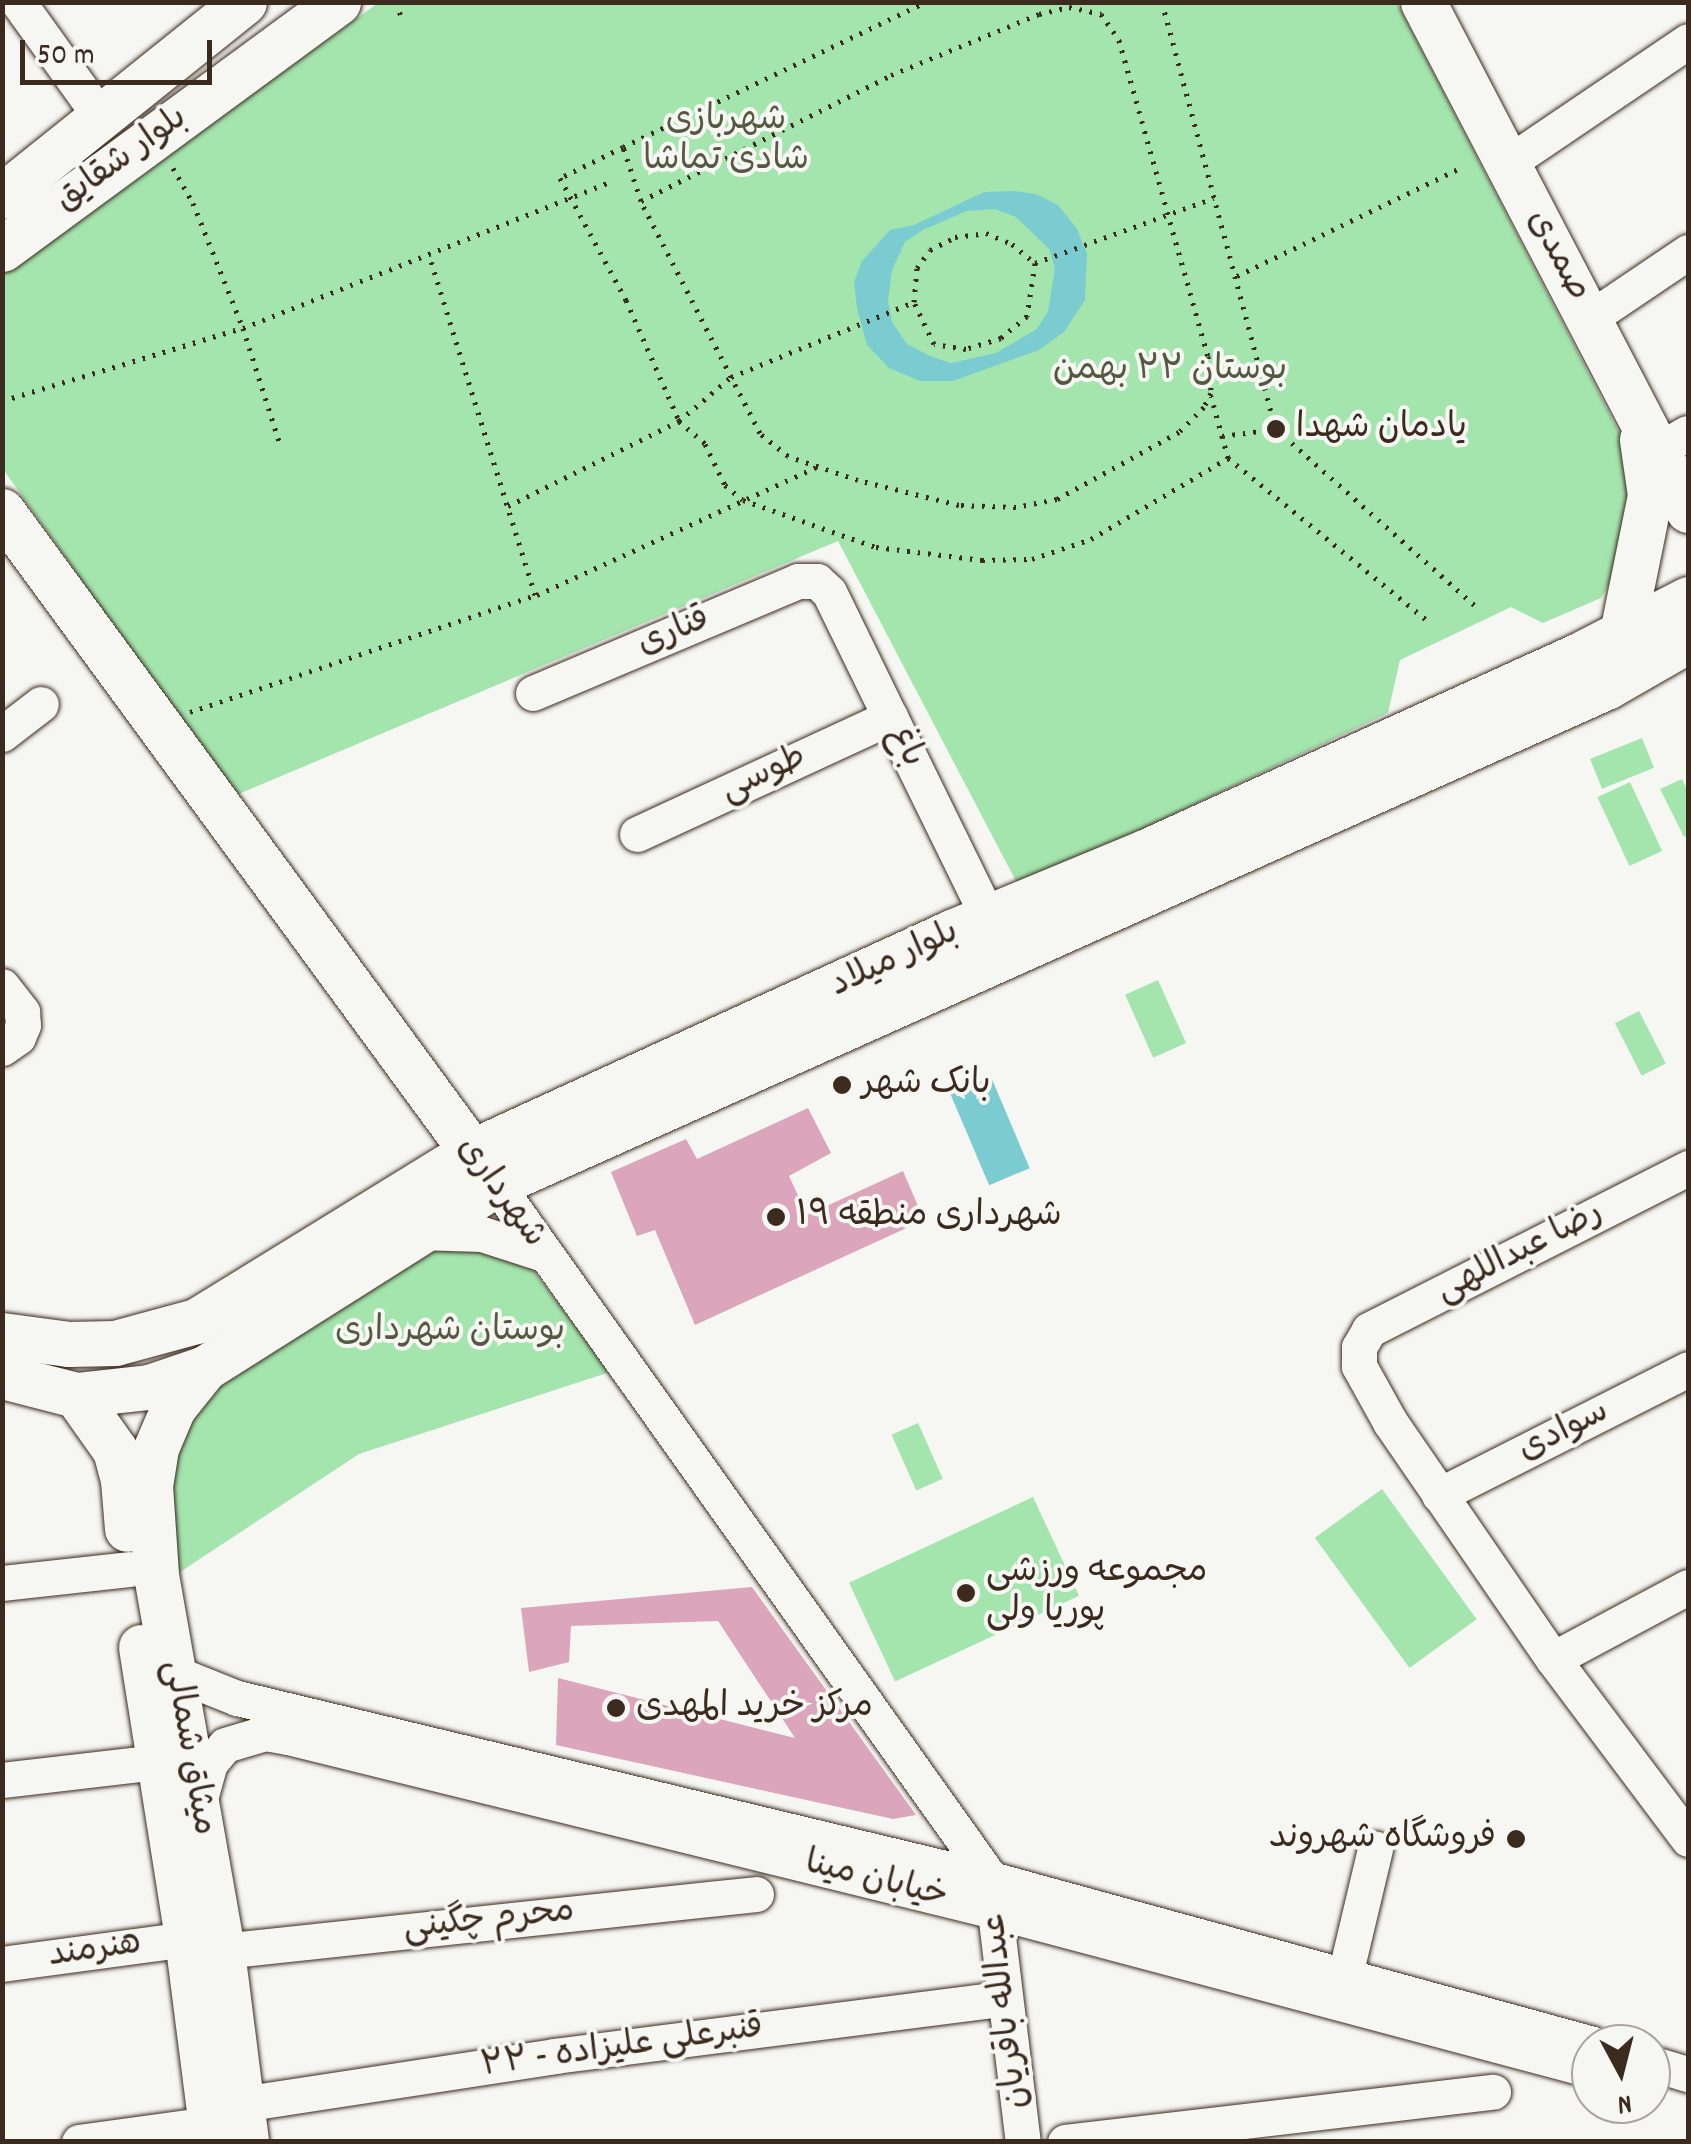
<!DOCTYPE html>
<html>
<head>
<meta charset="utf-8">
<style>
  body { margin:0 }
  #map { position:relative; width:1691px; height:2144px; overflow:hidden; background:#f6f6f2; font-family:Dekko,"Playpen Sans Arabic",sans-serif }
  div>[style] { position:absolute }
  .green>* { inset:0; background:#a4e5ae; transform-origin:0 0 }
  .water>* { inset:0; background:#7accd1; transform-origin:0 0 }
  .building>* { inset:0; background:#dba5bc }
  .path>* { height:5px; margin-top:-2.5px; transform-origin:0; background:repeating-linear-gradient(90deg,#3b2a1e 0 2.5px,transparent 0 10.5px) }
  .roads { filter:drop-shadow(0 0 2px #3b2a1e) drop-shadow(0 0 2px #3b2a1e) }
  .minor>* { height:35px; margin:-17.5px; padding:0 17.5px; transform-origin:17.5px; border-radius:17.5px; background:#f6f6f2 }
  .major>* { height:45px; margin:-22.5px; padding:0 22.5px; transform-origin:22.5px; border-radius:22.5px; background:#f6f6f2 }
  .dots>* { width:28px; height:28px; translate:-50% -50%; box-sizing:border-box; border:5px solid #f6f6f2; border-radius:50% }
  span { translate:-50% -50%; white-space:nowrap; text-align:center; line-height:1.15; -webkit-text-stroke:8px #f6f6f2; paint-order:stroke }
  .park-label { font-size:35px; color:#555942 }
  .street-label { font-size:35px; color:#3b2a1e }
  .poi-label { font-size:35px; color:#3b2a1e }
  .left { translate:0 -50%; text-align:left }
  .right { translate:-100% -50%; text-align:right }
  .frame { position:absolute; inset:0; border:5px solid #3b2a1e; pointer-events:none }
  .north { position:absolute; left:1571px; top:2024px; width:100px; height:100px; box-sizing:border-box; background:#f6f6f2; border:2px solid #aba49d; border-radius:50%; rotate:173deg; font-size:28px; font-weight:700; line-height:40px; text-align:center; color:#3b2a1e }
  .north::after { content:''; display:block; margin:auto; width:35px; height:45px; background:#3b2a1e; clip-path:polygon(50% 0,100% 100%,50% 72%,0 100%) }
  .scale { position:absolute; left:20px; top:40px; width:192px; height:45px; box-sizing:border-box; border:5px solid #3b2a1e; border-top:0; padding-left:12px; font-size:30px; line-height:35px; white-space:nowrap; color:#3b2a1e; -webkit-text-stroke:8px #f6f6f2; paint-order:stroke }
</style>
</head>
<body>
<div id="map">
  <div class="green">
    <div style="clip-path:polygon(378px 3px,1397px 3px,1633px 459px,1628px 551px,1601px 598px,1543px 623px,1511px 607px,1400px 660px,1388px 713px,1019px 887px,838px 541px,234px 796px,3px 469px,2px 275px)"></div>
    <div style="left:1642px;top:738px;width:32px;height:56px;rotate:68deg"></div>
    <div style="clip-path:polygon(1682px 779px,1688px 792px,1688px 835px,1684px 837px,1660px 789px)"></div>
    <div style="left:1630px;top:782px;width:76px;height:36px;rotate:65deg"></div>
    <div style="left:1158px;top:980px;width:69px;height:36px;rotate:66deg"></div>
    <div style="left:1639px;top:1011px;width:59px;height:27px;rotate:63deg"></div>
    <div style="clip-path:polygon(428px 1243px,478px 1244px,526px 1261px,610px 1372px,359px 1454px,174px 1576px,168px 1496px,173px 1469px,191px 1424px,220px 1380px)"></div>
    <div style="left:918px;top:1423px;width:61px;height:29px;rotate:66deg"></div>
    <div style="left:1382px;top:1489px;width:161px;height:83px;rotate:54deg"></div>
    <div style="left:1033px;top:1497px;width:109px;height:203px;rotate:65deg"></div>
  </div>
  <div class="water">
    <div style="clip-path:polygon(evenodd,1014px 191px,1036px 194px,1058px 205px,1077px 229px,1087px 253px,1085px 300px,1064px 332px,1039px 350px,953px 381px,920px 381px,889px 368px,867px 345px,857px 308px,854px 282px,862px 261px,890px 230px,914px 225px,984px 192px,1014px 191px,995px 209px,1016px 217px,1049px 249px,1055px 268px,1048px 311px,1037px 329px,996px 353px,951px 363px,930px 356px,907px 344px,892px 322px,888px 301px,892px 270px,905px 242px,923px 230px,967px 211px,995px 209px)"></div>
    <div style="left:991px;top:1077px;width:99px;height:44px;rotate:67deg"></div>
  </div>
  <div class="building">
    <div style="clip-path:polygon(808px 1108px,831px 1153px,789px 1176px,807px 1215px,903px 1171px,924px 1220px,695px 1325px,655px 1230px,637px 1236px,611px 1172px,686px 1139px,697px 1159px)"></div>
    <div style="clip-path:polygon(752px 1587px,916px 1815px,893px 1819px,556px 1745px,558px 1678px,795px 1738px,718px 1621px,571px 1626px,569px 1662px,529px 1672px,521px 1608px)"></div>
  </div>
  <div class="path">
    <div style="left:397px;top:2px;width:16px;rotate:75deg"></div>
    <div style="left:1162px;top:2px;width:442px;rotate:75.1deg"></div>
    <div style="left:1069px;top:7px;width:33px;rotate:12deg"></div>
    <div style="left:1101px;top:14px;width:32px;rotate:55deg"></div>
    <div style="left:1119px;top:40px;width:328px;rotate:74.3deg"></div>
    <div style="left:1208px;top:356px;width:37px;rotate:85deg"></div>
    <div style="left:1211px;top:393px;width:16px;rotate:117deg"></div>
    <div style="left:1204px;top:407px;width:35px;rotate:135deg"></div>
    <div style="left:1179px;top:432px;width:139px;rotate:151.2deg"></div>
    <div style="left:1057px;top:499px;width:42px;rotate:169deg"></div>
    <div style="left:1016px;top:507px;width:57px;rotate:-178deg"></div>
    <div style="left:959px;top:505px;width:104px;rotate:-166.1deg"></div>
    <div style="left:858px;top:480px;width:74px;rotate:-161.1deg"></div>
    <div style="left:788px;top:456px;width:36px;rotate:-141deg"></div>
    <div style="left:760px;top:433px;width:261px;rotate:-117.2deg"></div>
    <div style="left:641px;top:201px;width:280px;rotate:-26.7deg"></div>
    <div style="left:891px;top:75px;width:160px;rotate:-22.4deg"></div>
    <div style="left:1039px;top:14px;width:31px;rotate:-13deg"></div>
    <div style="left:623px;top:147px;width:335px;rotate:-25.6deg"></div>
    <div style="left:173px;top:168px;width:40px;rotate:60.3deg"></div>
    <div style="left:193px;top:203px;width:135px;rotate:68.2deg"></div>
    <div style="left:243px;top:328px;width:122px;rotate:72.3deg"></div>
    <div style="left:641px;top:201px;width:57px;rotate:-108.4deg"></div>
    <div style="left:623px;top:147px;width:70px;rotate:153.8deg"></div>
    <div style="left:560px;top:178px;width:139px;rotate:61.6deg"></div>
    <div style="left:626px;top:300px;width:132px;rotate:66.3deg"></div>
    <div style="left:679px;top:421px;width:35px;rotate:41deg"></div>
    <div style="left:705px;top:444px;width:46px;rotate:64deg"></div>
    <div style="left:725px;top:485px;width:23px;rotate:40deg"></div>
    <div style="left:743px;top:500px;width:141px;rotate:19.5deg"></div>
    <div style="left:876px;top:547px;width:107px;rotate:7deg"></div>
    <div style="left:982px;top:560px;width:50px;rotate:-1.1deg"></div>
    <div style="left:1032px;top:559px;width:62px;rotate:-18.7deg"></div>
    <div style="left:1091px;top:539px;width:159px;rotate:-30.6deg"></div>
    <div style="left:1228px;top:458px;width:64px;rotate:-105.3deg"></div>
    <div style="left:986px;top:233px;width:28px;rotate:23deg"></div>
    <div style="left:1012px;top:244px;width:30px;rotate:40deg"></div>
    <div style="left:1035px;top:263px;width:54px;rotate:98.6deg"></div>
    <div style="left:1027px;top:316px;width:34px;rotate:140deg"></div>
    <div style="left:1001px;top:338px;width:37px;rotate:163deg"></div>
    <div style="left:966px;top:349px;width:32px;rotate:-171deg"></div>
    <div style="left:934px;top:344px;width:47px;rotate:-115.5deg"></div>
    <div style="left:914px;top:302px;width:34px;rotate:-85deg"></div>
    <div style="left:917px;top:268px;width:22px;rotate:-54deg"></div>
    <div style="left:930px;top:250px;width:28px;rotate:-27deg"></div>
    <div style="left:955px;top:237px;width:31px;rotate:-7deg"></div>
    <div style="left:1035px;top:263px;width:190px;rotate:-20deg"></div>
    <div style="left:1237px;top:276px;width:248px;rotate:-25.8deg"></div>
    <div style="left:2px;top:401px;width:252px;rotate:-16.9deg"></div>
    <div style="left:243px;top:328px;width:394px;rotate:-21.7deg"></div>
    <div style="left:1222px;top:436px;width:54px;rotate:-7.4deg"></div>
    <div style="left:1276px;top:429px;width:265px;rotate:41.6deg"></div>
    <div style="left:1228px;top:458px;width:259px;rotate:39.2deg"></div>
    <div style="left:508px;top:506px;width:191px;rotate:-26.4deg"></div>
    <div style="left:679px;top:421px;width:68px;rotate:-40.2deg"></div>
    <div style="left:731px;top:377px;width:198px;rotate:-22.3deg"></div>
    <div style="left:537px;top:595px;width:307px;rotate:-24.6deg"></div>
    <div style="left:190px;top:712px;width:364px;rotate:-18.7deg"></div>
    <div style="left:535px;top:595px;width:357px;rotate:-107.3deg"></div>
  </div>
  <div class="roads">
    <div class="minor">
      <div style="left:18px;top:2px;width:140px;rotate:54.3deg"></div>
      <div style="left:1508px;top:163px;width:217px;rotate:-34.1deg"></div>
      <div style="left:1590px;top:318px;width:118px;rotate:-34deg"></div>
      <div style="left:1658px;top:450px;width:34px;rotate:-30deg"></div>
      <div style="left:533px;top:693px;width:288px;rotate:-22.9deg"></div>
      <div style="left:798px;top:581px;width:19px"></div>
      <div style="left:817px;top:581px;width:16px;rotate:43deg"></div>
      <div style="left:829px;top:592px;width:139px;rotate:64deg"></div>
      <div style="left:890px;top:717px;width:223px;rotate:63.9deg"></div>
      <div style="left:988px;top:917px;width:26px;rotate:79deg"></div>
      <div style="left:2px;top:734px;width:49px;rotate:-37.6deg"></div>
      <div style="left:637px;top:834px;width:279px;rotate:-24.8deg"></div>
      <div style="left:2px;top:986px;width:33px;rotate:52deg"></div>
      <div style="left:22px;top:1012px;width:13px;rotate:86deg"></div>
      <div style="left:23px;top:1025px;width:13px;rotate:113deg"></div>
      <div style="left:18px;top:1037px;width:19px;rotate:145deg"></div>
      <div style="left:1688px;top:1168px;width:358px;rotate:153.1deg"></div>
      <div style="left:1369px;top:1330px;width:20px;rotate:120deg"></div>
      <div style="left:1359px;top:1347px;width:19px;rotate:90deg"></div>
      <div style="left:1359px;top:1366px;width:64px;rotate:61deg"></div>
      <div style="left:1390px;top:1422px;width:288px;rotate:55.5deg"></div>
      <div style="left:1553px;top:1659px;width:225px;rotate:53.1deg"></div>
      <div style="left:496px;top:1184px;width:853px;rotate:54.54deg"></div>
      <div style="left:991px;top:1879px;width:265px;rotate:83.1deg"></div>
      <div style="left:417px;top:1232px;width:65px;rotate:1.8deg"></div>
      <div style="left:482px;top:1234px;width:65px;rotate:17.9deg"></div>
      <div style="left:1439px;top:1495px;width:279px;rotate:-26.8deg"></div>
      <div style="left:2px;top:1583px;width:128px;rotate:-6.3deg"></div>
      <div style="left:1553px;top:1659px;width:153px;rotate:-28.1deg"></div>
      <div style="left:177px;top:1674px;width:65px;rotate:21.8deg"></div>
      <div style="left:237px;top:1698px;width:775px;rotate:13.5deg"></div>
      <div style="left:991px;top:1879px;width:624px;rotate:15.33deg"></div>
      <div style="left:2px;top:1780px;width:157px;rotate:-6.6deg"></div>
      <div style="left:198px;top:1806px;width:45px;rotate:-74.4deg"></div>
      <div style="left:210px;top:1763px;width:23px;rotate:-50deg"></div>
      <div style="left:225px;top:1745px;width:42px;rotate:-16.7deg"></div>
      <div style="left:265px;top:1733px;width:23px;rotate:10deg"></div>
      <div style="left:288px;top:1737px;width:727px;rotate:13.85deg"></div>
      <div style="left:994px;top:1911px;width:618px;rotate:14.91deg"></div>
      <div style="left:222px;top:1951px;width:537px;rotate:-6.09deg"></div>
      <div style="left:2px;top:1964px;width:187px;rotate:-7.7deg"></div>
      <div style="left:1345px;top:1975px;width:130px;rotate:-76.6deg"></div>
      <div style="left:1651px;top:2063px;width:39px;rotate:17deg"></div>
      <div style="left:242px;top:2104px;width:317px;rotate:-8.7deg"></div>
      <div style="left:555px;top:2056px;width:452px;rotate:-7.3deg"></div>
      <div style="left:79px;top:2142px;width:132px;rotate:-7.8deg"></div>
      <div style="left:1065px;top:2142px;width:431px;rotate:-6.7deg"></div>
    </div>
    <div class="major">
      <div style="left:1423px;top:2px;width:573px;rotate:62.45deg"></div>
      <div style="left:2px;top:196px;width:310px;rotate:-38.7deg"></div>
      <div style="left:2px;top:249px;width:417px;rotate:-36.3deg"></div>
      <div style="left:2px;top:511px;width:823px;rotate:53.74deg"></div>
      <div style="left:1622px;top:633px;width:141px;rotate:-78.5deg"></div>
      <div style="left:1650px;top:495px;width:56px;rotate:-98.3deg"></div>
      <div style="left:2px;top:1335px;width:68px;rotate:7.7deg"></div>
      <div style="left:69px;top:1344px;width:46px;rotate:-1.2deg"></div>
      <div style="left:115px;top:1343px;width:84px;rotate:-15.2deg"></div>
      <div style="left:196px;top:1321px;width:323px;rotate:-31.6deg"></div>
      <div style="left:471px;top:1152px;width:529px;rotate:-24.58deg"></div>
      <div style="left:952px;top:932px;width:209px;rotate:-22.5deg"></div>
      <div style="left:1145px;top:852px;width:483px;rotate:-24.4deg"></div>
      <div style="left:1585px;top:652px;width:116px;rotate:-27.2deg"></div>
      <div style="left:205px;top:1368px;width:51px;rotate:128.7deg"></div>
      <div style="left:173px;top:1408px;width:43px;rotate:113deg"></div>
      <div style="left:156px;top:1448px;width:38px;rotate:99deg"></div>
      <div style="left:150px;top:1486px;width:89px;rotate:86.1deg"></div>
      <div style="left:156px;top:1575px;width:382px;rotate:80deg"></div>
      <div style="left:222px;top:1951px;width:193px;rotate:82.8deg"></div>
      <div style="left:2px;top:1376px;width:76px;rotate:14.4deg"></div>
      <div style="left:76px;top:1395px;width:73px;rotate:-6.3deg"></div>
      <div style="left:149px;top:1387px;width:59px;rotate:-18.7deg"></div>
      <div style="left:205px;top:1368px;width:344px;rotate:-32.3deg"></div>
      <div style="left:496px;top:1184px;width:1218px;rotate:-24.12deg"></div>
      <div style="left:1608px;top:686px;width:92px;rotate:-29.9deg"></div>
      <div style="left:76px;top:1395px;width:67px;rotate:54.7deg"></div>
      <div style="left:115px;top:1450px;width:31px;rotate:75deg"></div>
      <div style="left:123px;top:1480px;width:49px;rotate:85.3deg"></div>
      <div style="left:141px;top:1647px;width:296px;rotate:81deg"></div>
      <div style="left:187px;top:1939px;width:205px;rotate:82.7deg"></div>
    </div>
  </div>
  <div class="dots">
    <div style="left:1276px;top:429px;background:#3b2a1e"></div>
    <div style="left:842px;top:1085px;background:#3b2a1e"></div>
    <div style="left:776px;top:1217px;background:#3b2a1e"></div>
    <div style="left:966px;top:1593px;background:#3b2a1e"></div>
    <div style="left:616px;top:1708px;background:#3b2a1e"></div>
    <div style="left:1516px;top:1839px;background:#3b2a1e"></div>
  </div>
  <div class="park-label">
    <span style="left:726px;top:141px">شهربازی<br>شادی تماشا</span>
    <span style="left:1170px;top:371px">بوستان ۲۲ بهمن</span>
    <span style="left:450px;top:1332px">بوستان شهرداری</span>
  </div>
  <div class="street-label">
    <span style="left:122px;top:160px;rotate:-36deg">بلوار شقایق</span>
    <span style="left:1557px;top:256px;rotate:62deg">صمدی</span>
    <span style="left:674px;top:633px;rotate:-23deg">قناری</span>
    <span style="left:905px;top:747px;rotate:64deg">باغ</span>
    <span style="left:764px;top:775px;rotate:-25deg">طوسی</span>
    <span style="left:895px;top:960px;rotate:-25deg">بلوار میلاد</span>
    <span style="left:500px;top:1193px;rotate:54deg">شهرداری</span>
    <span style="left:1520px;top:1253px;rotate:-27deg">رضا عبداللهی</span>
    <span style="left:1564px;top:1432px;rotate:-27deg">سوادی</span>
    <span style="left:188px;top:1748px;rotate:80deg">میثاق شمالی</span>
    <span style="left:876px;top:1881px;rotate:14deg">خیابان مینا</span>
    <span style="left:489px;top:1921px;rotate:-6deg">محرم چگینی</span>
    <span style="left:95px;top:1951px;rotate:-8deg">هنرمند</span>
    <span style="left:1007px;top:2011px;rotate:-97deg">عبدالله باقریان</span>
    <span style="left:622px;top:2048px;rotate:-8deg">قنبرعلی علیزاده - ۲۲</span>
  </div>
  <div class="poi-label">
    <span class="left" style="left:1296px;top:429px">یادمان شهدا</span>
    <span class="left" style="left:862px;top:1085px">بانک شهر</span>
    <span class="left" style="left:796px;top:1217px">شهرداری منطقه ۱۹</span>
    <span class="left" style="left:986px;top:1593px">مجموعه ورزشی<br>پوریا ولی</span>
    <span class="left" style="left:636px;top:1708px">مرکز خرید المهدی</span>
    <span class="right" style="left:1496px;top:1839px">فروشگاه شهروند</span>
  </div>
  <div class="frame"></div>
  <div class="north">N</div>
  <div class="scale">50 m</div>
</div>
</body>
</html>
